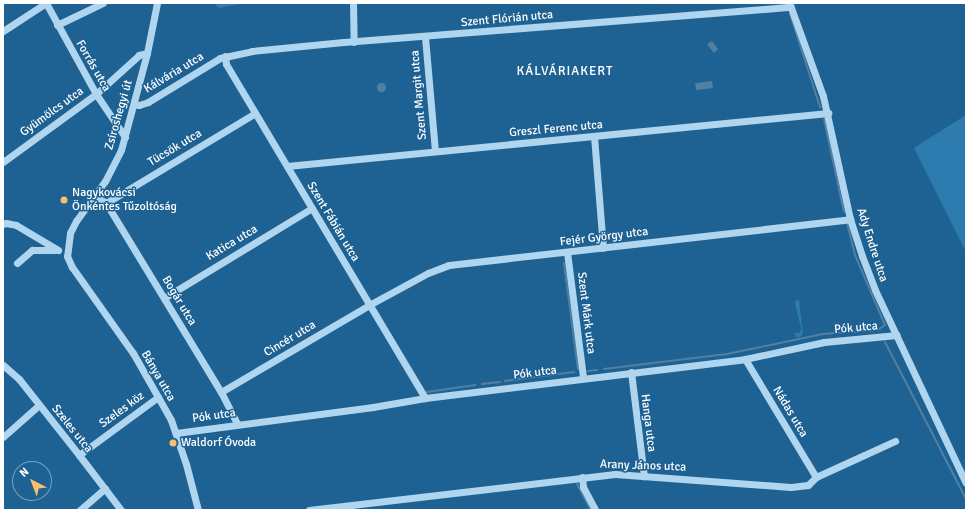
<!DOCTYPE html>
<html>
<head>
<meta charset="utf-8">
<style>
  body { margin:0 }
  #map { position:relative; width:969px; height:513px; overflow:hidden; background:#1e6293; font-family:Signika,sans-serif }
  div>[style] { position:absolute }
  .green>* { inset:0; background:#2e7baf }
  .water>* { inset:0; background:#5180a2; transform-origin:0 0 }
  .round { border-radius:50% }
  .stream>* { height:2px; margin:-1px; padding:0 1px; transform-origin:1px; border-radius:1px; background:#5180a2 }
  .minor>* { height:7px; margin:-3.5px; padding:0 3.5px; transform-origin:3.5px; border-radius:3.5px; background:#b0d5ee }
  .dots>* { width:11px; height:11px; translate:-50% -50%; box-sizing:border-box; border:2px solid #1e6293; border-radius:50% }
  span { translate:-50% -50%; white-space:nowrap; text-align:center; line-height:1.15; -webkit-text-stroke:3px #1e6293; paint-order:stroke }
  .street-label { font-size:12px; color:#fff }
  .poi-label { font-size:12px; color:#fff }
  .left { translate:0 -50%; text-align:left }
  .neighbourhood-label { font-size:13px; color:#fff; letter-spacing:1px }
  .frame { position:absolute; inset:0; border:4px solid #fff; pointer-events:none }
  .north { position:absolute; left:12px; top:461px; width:40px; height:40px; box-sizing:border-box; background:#1e6293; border:1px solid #78a1be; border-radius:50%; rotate:318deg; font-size:11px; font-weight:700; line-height:16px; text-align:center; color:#fff }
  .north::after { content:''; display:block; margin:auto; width:14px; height:18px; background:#fdbf6f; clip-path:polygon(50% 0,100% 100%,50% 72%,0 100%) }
</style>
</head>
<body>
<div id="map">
  <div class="green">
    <div style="clip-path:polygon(214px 3px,245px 3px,219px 8px)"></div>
    <div style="clip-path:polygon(966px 115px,966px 252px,914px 148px)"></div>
    <div style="clip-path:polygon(797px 300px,799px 300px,803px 334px,798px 338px,795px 336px,795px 333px,800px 333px,801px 328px,795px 303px)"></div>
  </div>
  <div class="water">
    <div style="clip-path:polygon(712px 41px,718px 49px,714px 53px,707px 44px)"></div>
    <div style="left:712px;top:81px;width:7px;height:17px;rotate:82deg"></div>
    <div class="round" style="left:376.5px;top:82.5px;width:9px;height:9px"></div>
  </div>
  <div class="stream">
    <div style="left:790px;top:14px;width:98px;rotate:72.1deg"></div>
    <div style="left:824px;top:119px;width:95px;rotate:77.9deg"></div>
    <div style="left:564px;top:263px;width:107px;rotate:82.5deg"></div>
    <div style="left:885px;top:342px;width:177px;rotate:62.7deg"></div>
    <div style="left:604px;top:369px;width:124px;rotate:-7deg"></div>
    <div style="left:727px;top:354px;width:98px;rotate:-11.8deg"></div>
    <div style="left:823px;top:334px;width:55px;rotate:-4.2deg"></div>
    <div style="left:878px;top:330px;width:9px;rotate:-36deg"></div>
    <div style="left:885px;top:325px;width:76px;rotate:-113.2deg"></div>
    <div style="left:855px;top:255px;width:32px;rotate:-104deg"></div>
    <div style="left:588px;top:371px;width:9px;rotate:-6deg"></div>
    <div style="left:505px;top:381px;width:70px;rotate:-7.4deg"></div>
    <div style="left:482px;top:384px;width:18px;rotate:-6deg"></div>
    <div style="left:427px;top:392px;width:49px;rotate:-8.1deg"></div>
    <div style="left:577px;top:484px;width:30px;rotate:62deg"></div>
  </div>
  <div class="minor">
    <div style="left:46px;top:3px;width:104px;rotate:61.2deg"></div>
    <div style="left:96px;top:94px;width:52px;rotate:56deg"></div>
    <div style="left:157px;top:3px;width:51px;rotate:101.3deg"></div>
    <div style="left:147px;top:53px;width:100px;rotate:105deg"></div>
    <div style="left:121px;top:150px;width:35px;rotate:117deg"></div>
    <div style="left:105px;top:181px;width:49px;rotate:125.9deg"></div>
    <div style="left:76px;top:221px;width:13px;rotate:117deg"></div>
    <div style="left:70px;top:233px;width:23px;rotate:97deg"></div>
    <div style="left:67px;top:256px;width:12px;rotate:66deg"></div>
    <div style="left:72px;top:267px;width:105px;rotate:54.7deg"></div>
    <div style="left:133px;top:353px;width:77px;rotate:60.4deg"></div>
    <div style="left:171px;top:420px;width:46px;rotate:71.2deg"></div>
    <div style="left:186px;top:464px;width:48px;rotate:75.4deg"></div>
    <div style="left:353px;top:3px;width:39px;rotate:89deg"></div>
    <div style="left:790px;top:5px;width:97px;rotate:70.1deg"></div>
    <div style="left:823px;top:96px;width:126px;rotate:77.6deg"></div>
    <div style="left:850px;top:219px;width:39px;rotate:72deg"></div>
    <div style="left:862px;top:256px;width:36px;rotate:69deg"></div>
    <div style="left:875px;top:290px;width:213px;rotate:64.8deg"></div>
    <div style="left:57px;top:25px;width:51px;rotate:-25.6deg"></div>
    <div style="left:3px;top:31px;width:51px;rotate:-33.1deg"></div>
    <div style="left:425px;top:37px;width:114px;rotate:85deg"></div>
    <div style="left:225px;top:56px;width:8px;rotate:83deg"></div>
    <div style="left:226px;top:64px;width:389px;rotate:59.2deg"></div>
    <div style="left:134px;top:104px;width:5px;rotate:11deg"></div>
    <div style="left:139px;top:105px;width:9px;rotate:-18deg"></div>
    <div style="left:148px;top:102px;width:84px;rotate:-31.4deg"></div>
    <div style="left:220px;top:58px;width:33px;rotate:-12deg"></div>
    <div style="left:252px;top:51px;width:92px;rotate:-5.6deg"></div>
    <div style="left:344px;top:42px;width:448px;rotate:-4.5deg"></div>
    <div style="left:594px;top:136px;width:112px;rotate:85.4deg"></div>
    <div style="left:3px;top:162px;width:115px;rotate:-36.2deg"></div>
    <div style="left:96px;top:94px;width:58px;rotate:-42.2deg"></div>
    <div style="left:139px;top:55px;width:8px;rotate:-14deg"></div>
    <div style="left:287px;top:166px;width:544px;rotate:-5.6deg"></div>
    <div style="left:95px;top:196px;width:13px;rotate:32deg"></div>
    <div style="left:106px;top:203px;width:221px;rotate:58.7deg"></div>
    <div style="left:221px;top:392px;width:36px;rotate:63deg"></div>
    <div style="left:106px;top:203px;width:174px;rotate:-31.1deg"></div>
    <div style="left:3px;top:224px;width:3px;rotate:-18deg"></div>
    <div style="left:6px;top:223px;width:10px;rotate:11deg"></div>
    <div style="left:16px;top:225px;width:49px;rotate:30.8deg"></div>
    <div style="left:567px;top:252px;width:126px;rotate:82.7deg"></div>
    <div style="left:17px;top:263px;width:20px;rotate:-41deg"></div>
    <div style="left:32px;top:250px;width:23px"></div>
    <div style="left:164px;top:298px;width:173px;rotate:-31.3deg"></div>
    <div style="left:745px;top:359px;width:138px;rotate:59deg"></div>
    <div style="left:3px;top:365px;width:21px;rotate:41deg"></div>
    <div style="left:19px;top:379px;width:97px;rotate:51.7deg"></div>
    <div style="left:79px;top:455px;width:69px;rotate:52.6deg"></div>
    <div style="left:631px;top:372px;width:105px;rotate:82.9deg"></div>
    <div style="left:221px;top:392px;width:172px;rotate:-30.4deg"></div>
    <div style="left:369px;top:305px;width:67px;rotate:-28.5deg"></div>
    <div style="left:428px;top:273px;width:22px;rotate:-21deg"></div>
    <div style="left:449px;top:265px;width:404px;rotate:-6.5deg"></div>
    <div style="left:176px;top:433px;width:199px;rotate:-7.5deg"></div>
    <div style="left:373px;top:407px;width:53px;rotate:-9.8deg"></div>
    <div style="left:425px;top:398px;width:322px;rotate:-6.9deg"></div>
    <div style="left:745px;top:359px;width:81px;rotate:-12.1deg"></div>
    <div style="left:824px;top:342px;width:73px;rotate:-5.5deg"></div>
    <div style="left:3px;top:437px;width:48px;rotate:-41.6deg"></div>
    <div style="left:79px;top:455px;width:98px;rotate:-36.3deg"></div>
    <div style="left:582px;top:477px;width:10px;rotate:84deg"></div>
    <div style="left:583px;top:487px;width:26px;rotate:62deg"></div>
    <div style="left:80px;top:510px;width:33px;rotate:-41deg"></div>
    <div style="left:309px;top:510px;width:308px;rotate:-6.7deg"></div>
    <div style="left:615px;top:474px;width:176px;rotate:4.2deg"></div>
    <div style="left:791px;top:487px;width:17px;rotate:-7deg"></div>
    <div style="left:808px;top:485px;width:11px;rotate:-45deg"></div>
    <div style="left:816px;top:477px;width:87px;rotate:-24.5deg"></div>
  </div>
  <div class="dots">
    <div style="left:64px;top:200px;background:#fdbf6f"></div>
    <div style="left:173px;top:443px;background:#fdbf6f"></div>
  </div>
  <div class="street-label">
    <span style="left:507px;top:19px;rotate:-5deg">Szent Flórián utca</span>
    <span style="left:93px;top:66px;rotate:60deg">Forrás utca</span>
    <span style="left:174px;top:73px;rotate:-31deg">Kálvária utca</span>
    <span style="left:419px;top:95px;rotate:-95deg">Szent Margit utca</span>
    <span style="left:52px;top:112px;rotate:-36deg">Gyümölcs utca</span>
    <span style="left:119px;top:115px;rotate:-74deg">Zsíroshegyi út</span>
    <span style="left:556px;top:129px;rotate:-5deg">Greszl Ferenc utca</span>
    <span style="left:175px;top:148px;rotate:-31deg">Tücsök utca</span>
    <span style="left:333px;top:222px;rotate:59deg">Szent Fábián utca</span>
    <span style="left:604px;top:237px;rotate:-7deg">Fejér György utca</span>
    <span style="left:232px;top:243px;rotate:-31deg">Katica utca</span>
    <span style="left:872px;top:245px;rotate:72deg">Ady Endre utca</span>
    <span style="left:179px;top:301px;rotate:59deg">Bogár utca</span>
    <span style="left:586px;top:313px;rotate:83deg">Szent Márk utca</span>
    <span style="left:856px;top:328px;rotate:-5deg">Pók utca</span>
    <span style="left:290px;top:339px;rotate:-31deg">Cincér utca</span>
    <span style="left:535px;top:373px;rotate:-7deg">Pók utca</span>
    <span style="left:158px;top:376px;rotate:60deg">Bánya utca</span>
    <span style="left:122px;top:410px;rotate:-36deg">Szeles köz</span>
    <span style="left:790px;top:412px;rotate:59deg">Nádas utca</span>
    <span style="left:214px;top:416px;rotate:-8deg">Pók utca</span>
    <span style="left:648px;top:423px;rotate:83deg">Hanga utca</span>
    <span style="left:72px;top:429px;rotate:51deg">Szeles utca</span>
    <span style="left:643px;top:466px;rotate:2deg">Arany János utca</span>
  </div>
  <div class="poi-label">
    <span class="left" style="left:72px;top:200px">Nagykovácsi<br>Önkéntes Tűzoltóság</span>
    <span class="left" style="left:181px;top:443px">Waldorf Óvoda</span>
  </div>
  <div class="neighbourhood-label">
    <span style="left:565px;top:71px">KÁLVÁRIAKERT</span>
  </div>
  <div class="frame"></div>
  <div class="north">N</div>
</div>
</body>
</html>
